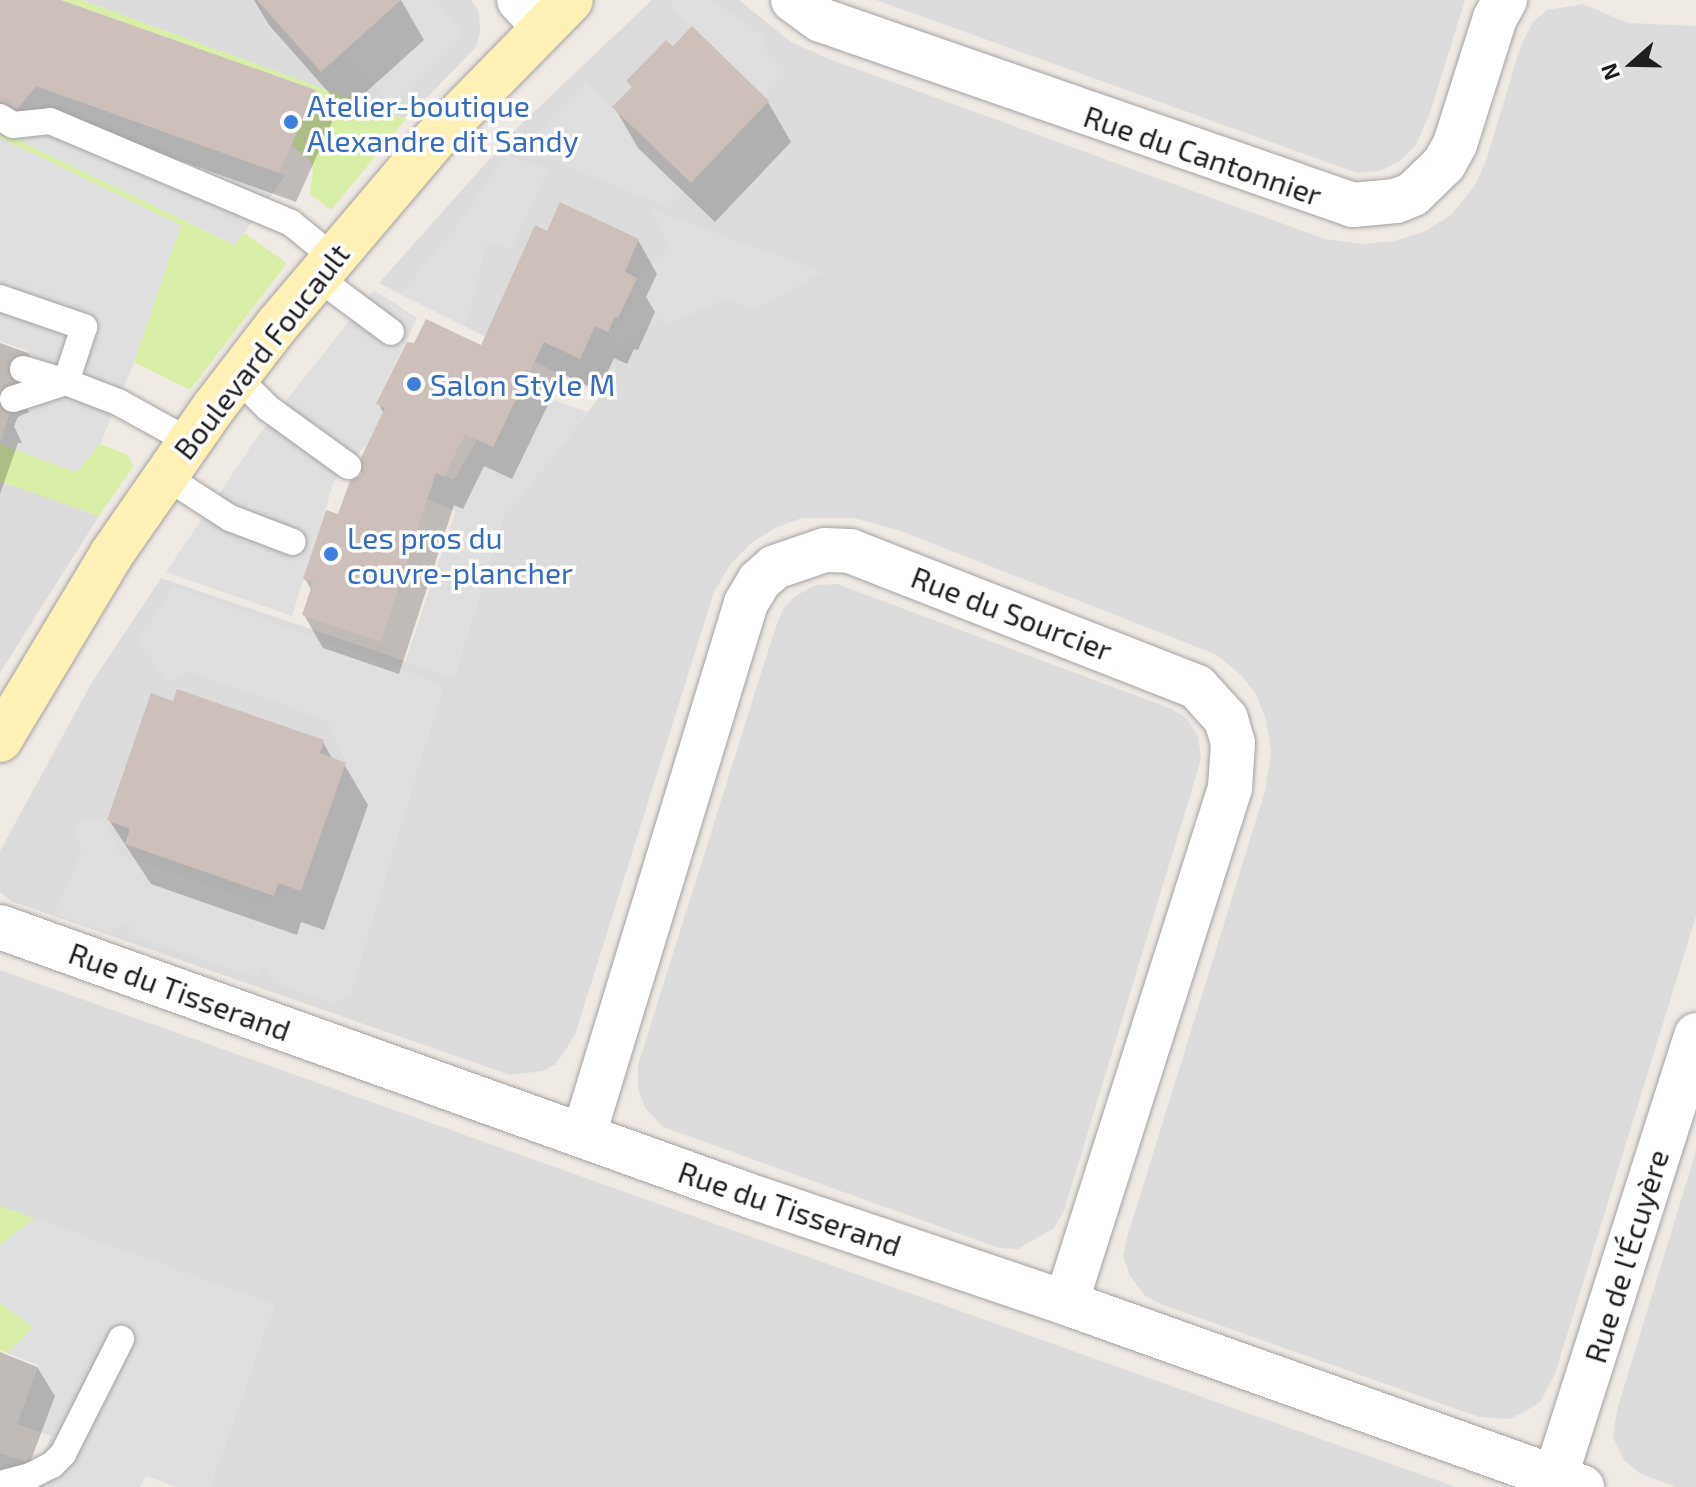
<!DOCTYPE html>
<html>
<head>
<meta charset="utf-8">
<style>
  body { margin:0 }
  #map { position:relative; width:1696px; height:1487px; overflow:hidden; background:#f0eae5; font-family:"Exo 2",sans-serif }
  div>[style] { position:absolute }
  .residential>* { inset:0; background:#dddcdc }
  .grass>* { inset:0; background:#d9eea7 }
  .parking>* { inset:0; background:#dfdfdf }
  .shadow>* { inset:0; background:#0003 }
  .building>* { inset:0; background:#cdbfba }
  .roads { filter:drop-shadow(0 0 2px #a3a3a3) drop-shadow(0 0 2px #a3a3a3) }
  .lane>* { height:26px; margin:-13px; padding:0 13px; transform-origin:13px; border-radius:13px; background:#fff }
  .street>* { height:44px; margin:-22px; padding:0 22px; transform-origin:22px; border-radius:22px; background:#fff }
  .secondary>* { height:44px; margin:-22px; padding:0 22px; transform-origin:22px; border-radius:22px; background:#fdf1b6 }
  .dots>* { width:22px; height:22px; translate:-50% -50%; box-sizing:border-box; border:4px solid #fff; border-radius:50% }
  span { translate:-50% -50%; white-space:nowrap; text-align:center; line-height:1.15; -webkit-text-stroke:7px #fff; paint-order:stroke }
  .shop-label { font-size:30px; color:#366cbe }
  .left { translate:0 -50%; text-align:left }
  .street-label { font-size:30px; color:#1f1f1f }
  .north { position:absolute; left:1592px; top:24px; width:80px; height:80px; -webkit-text-stroke:6px #fff; paint-order:stroke; rotate:250deg; font-size:22px; font-weight:700; line-height:32px; text-align:center; color:#1f1f1f }
  .north::after { content:''; display:block; margin:auto; width:28px; height:36px; background:#1f1f1f; clip-path:polygon(50% 0,100% 100%,50% 72%,0 100%) }
</style>
</head>
<body>
<div id="map">
  <div class="residential">
    <div style="clip-path:polygon(82px 0,471px 0,479px 12px,480px 32px,476px 47px,406px 119px)"></div>
    <div style="clip-path:polygon(652px 0,739px 0,791px 42px,829px 59px,1325px 239px,1362px 244px,1394px 241px,1424px 232px,1451px 215px,1474px 187px,1486px 161px,1521px 45px,1533px 22px,1547px 10px,1583px 4px,1628px 23px,1696px 26px,1696px 916px,1555px 1374px,1540px 1402px,1523px 1413px,1509px 1419px,1479px 1417px,1163px 1305px,1145px 1296px,1130px 1276px,1123px 1256px,1127px 1238px,1265px 791px,1271px 751px,1266px 720px,1256px 694px,1240px 674px,1215px 654px,898px 530px,853px 518px,802px 518px,775px 528px,750px 544px,730px 565px,714px 592px,575px 1035px,556px 1064px,543px 1071px,510px 1075px,11px 901px,0 892px,0 851px,92px 682px,161px 578px,454px 678px,503px 518px,601px 395px,379px 283px,519px 126px)"></div>
    <div style="clip-path:polygon(876px 0,1465px 0,1431px 110px,1416px 145px,1400px 161px,1380px 171px,1357px 173px)"></div>
    <div style="clip-path:polygon(0 481px,99px 516px,0 673px)"></div>
    <div style="clip-path:polygon(837px 584px,1167px 707px,1186px 717px,1198px 736px,1201px 758px,1193px 786px,1064px 1211px,1054px 1228px,1018px 1249px,999px 1248px,663px 1127px,645px 1108px,638px 1089px,638px 1065px,774px 632px,783px 609px,795px 596px,816px 585px)"></div>
    <div style="clip-path:polygon(0 970px,1456px 1487px,210px 1487px,274px 1305px,0 1206px)"></div>
    <div style="clip-path:polygon(1696px 1151px,1696px 1487px,1676px 1487px,1641px 1474px,1624px 1460px,1613px 1437px,1617px 1410px)"></div>
  </div>
  <div class="grass">
    <div style="clip-path:polygon(61px 0,82px 0,406px 119px,331px 210px,310px 194px,313px 169px,309px 159px,291px 145px,316px 90px)"></div>
    <div style="clip-path:polygon(0 131px,234px 245px,244px 233px,287px 263px,190px 390px,134px 362px,180px 225px,0 138px)"></div>
    <div style="clip-path:polygon(0 444px,76px 472px,100px 444px,128px 455px,133px 467px,99px 516px,0 481px)"></div>
    <div style="clip-path:polygon(0 1206px,34px 1218px,0 1245px)"></div>
    <div style="clip-path:polygon(0 1303px,34px 1327px,7px 1353px,0 1350px)"></div>
  </div>
  <div class="parking">
    <div style="clip-path:polygon(401px 0,436px 0,464px 34px,392px 106px,343px 52px)"></div>
    <div style="clip-path:polygon(674px 0,712px 0,765px 37px,763px 47px,788px 73px,765px 96px,668px 6px)"></div>
    <div style="clip-path:polygon(585px 82px,691px 183px,669px 208px,524px 148px)"></div>
    <div style="clip-path:polygon(36px 86px,279px 173px,285px 176px,235px 245px,0 131px,0 102px,15px 113px)"></div>
    <div style="clip-path:polygon(0 138px,181px 225px,134px 362px,100px 444px,76px 472px,0 444px,29px 351px,0 341px)"></div>
    <div style="clip-path:polygon(506px 155px,548px 169px,511px 251px,496px 241px,486px 246px,466px 327px,400px 294px,460px 221px)"></div>
    <div style="clip-path:polygon(651px 209px,823px 272px,756px 309px,723px 300px,670px 324px,657px 317px,618px 347px,608px 332px,624px 321px,635px 296px,630px 293px,637px 278px,669px 247px)"></div>
    <div style="clip-path:polygon(374px 290px,417px 318px,377px 404px,385px 408px,370px 441px,454px 480px,477px 440px,493px 447px,521px 388px,587px 412px,503px 518px,454px 678px,405px 662px,456px 511px,355px 469px,367px 444px,334px 481px,292px 616px,166px 572px,258px 436px)"></div>
    <div style="clip-path:polygon(174px 586px,444px 685px,350px 995px,333px 1004px,273px 982px,264px 965px,259px 978px,125px 933px,131px 918px,109px 933px,54px 914px,82px 851px,73px 824px,102px 818px,120px 854px,265px 906px,290px 887px,302px 890px,346px 763px,328px 721px,188px 671px,167px 683px,137px 640px)"></div>
    <div style="clip-path:polygon(34px 1218px,274px 1305px,210px 1487px,176px 1487px,146px 1476px,140px 1487px,0 1487px,0 1453px,24px 1461px,42px 1457px,51px 1436px,17px 1424px,39px 1365px,7px 1353px,33px 1327px,0 1303px,0 1245px)"></div>
  </div>
  <div class="shadow">
    <div style="clip-path:polygon(0 0,55px 0,315px 92px,332px 122px,296px 202px,53px 115px,34px 137px,18px 131px,0 118px)"></div>
    <div style="clip-path:polygon(254px 0,401px 0,424px 40px,345px 111px,269px 25px)"></div>
    <div style="clip-path:polygon(629px 81px,768px 102px,791px 142px,715px 222px,638px 148px,615px 108px,633px 89px)"></div>
    <div style="clip-path:polygon(548px 233px,638px 240px,657px 274px,646px 297px,655px 312px,638px 350px,634px 349px,627px 364px,614px 358px,599px 391px,563px 374px,512px 479px,484px 466px,463px 509px,454px 505px,399px 674px,323px 648px,304px 615px,312px 591px,305px 579px,363px 476px,384px 414px,379px 404px,482px 348px)"></div>
    <div style="clip-path:polygon(0 343px,28px 353px,44px 381px,24px 402px,29px 412px,18px 417px,14px 426px,22px 443px,18px 443px,0 494px)"></div>
    <div style="clip-path:polygon(323px 742px,333px 760px,344px 764px,368px 805px,324px 930px,301px 922px,297px 935px,151px 884px,109px 820px)"></div>
    <div style="clip-path:polygon(0 1352px,37px 1367px,55px 1396px,22px 1484px,0 1475px)"></div>
  </div>
  <div class="building">
    <div style="clip-path:polygon(0 0,61px 0,316px 90px,279px 173px,36px 86px,17px 108px,0 101px)"></div>
    <div style="clip-path:polygon(257px 0,401px 0,321px 72px)"></div>
    <div style="clip-path:polygon(692px 26px,769px 101px,691px 183px,612px 107px,632px 87px,626px 81px,666px 40px,673px 46px)"></div>
    <div style="clip-path:polygon(560px 202px,639px 239px,625px 272px,637px 278px,618px 318px,615px 317px,608px 332px,595px 326px,580px 359px,544px 342px,493px 447px,465px 434px,444px 477px,436px 473px,381px 642px,302px 615px,313px 582px,303px 579px,326px 510px,338px 514px,350px 481px,361px 475px,361px 458px,385px 408px,376px 404px,407px 342px,414px 343px,426px 319px,481px 345px,535px 225px,547px 231px)"></div>
    <div style="clip-path:polygon(177px 689px,324px 740px,320px 753px,346px 763px,301px 891px,278px 883px,274px 896px,125px 844px,130px 829px,107px 820px,151px 693px,173px 701px)"></div>
  </div>
  <div class="roads">
    <div class="lane">
      <div style="left:0;top:117px;width:15px;rotate:32deg"></div>
      <div style="left:13px;top:125px;width:37px;rotate:-6deg"></div>
      <div style="left:50px;top:121px;width:262px;rotate:22.9deg"></div>
      <div style="left:291px;top:223px;width:54px;rotate:39deg"></div>
      <div style="left:317px;top:277px;width:92px;rotate:36.6deg"></div>
      <div style="left:0;top:298px;width:89px;rotate:19deg"></div>
      <div style="left:84px;top:327px;width:58px;rotate:108.1deg"></div>
      <div style="left:66px;top:382px;width:56px;rotate:21deg"></div>
      <div style="left:118px;top:402px;width:81px;rotate:28.8deg"></div>
      <div style="left:237px;top:377px;width:44px;rotate:45deg"></div>
      <div style="left:268px;top:408px;width:99px;rotate:35.9deg"></div>
      <div style="left:13px;top:399px;width:56px;rotate:-17.8deg"></div>
      <div style="left:66px;top:382px;width:45px;rotate:-163.2deg"></div>
      <div style="left:165px;top:476px;width:77px;rotate:32.9deg"></div>
      <div style="left:230px;top:518px;width:67px;rotate:20.9deg"></div>
      <div style="left:0;top:1484px;width:31px;rotate:-15deg"></div>
      <div style="left:30px;top:1476px;width:25px;rotate:-27deg"></div>
      <div style="left:52px;top:1465px;width:16px;rotate:-45deg"></div>
      <div style="left:63px;top:1454px;width:129px;rotate:-63.2deg"></div>
    </div>
    <div class="street">
      <div style="left:519px;top:0;width:35px;rotate:47deg"></div>
      <div style="left:793px;top:0;width:34px;rotate:36deg"></div>
      <div style="left:821px;top:20px;width:563px;rotate:19.17deg"></div>
      <div style="left:1353px;top:205px;width:43px;rotate:-5.3deg"></div>
      <div style="left:1396px;top:201px;width:18px;rotate:-22deg"></div>
      <div style="left:1413px;top:194px;width:43px;rotate:-44.1deg"></div>
      <div style="left:1444px;top:164px;width:23px;rotate:-61deg"></div>
      <div style="left:1455px;top:144px;width:132px;rotate:-72.4deg"></div>
      <div style="left:1495px;top:18px;width:21px;rotate:-61deg"></div>
      <div style="left:0;top:927px;width:803px;rotate:19.72deg"></div>
      <div style="left:756px;top:1198px;width:327px;rotate:18.7deg"></div>
      <div style="left:1066px;top:1303px;width:548px;rotate:19.63deg"></div>
      <div style="left:584px;top:1134px;width:555px;rotate:-73.03deg"></div>
      <div style="left:746px;top:603px;width:26px;rotate:-59deg"></div>
      <div style="left:759px;top:581px;width:21px;rotate:-41deg"></div>
      <div style="left:775px;top:567px;width:53px;rotate:-18.8deg"></div>
      <div style="left:825px;top:550px;width:25px;rotate:2deg"></div>
      <div style="left:850px;top:551px;width:373px;rotate:21.4deg"></div>
      <div style="left:1197px;top:687px;width:43px;rotate:47.8deg"></div>
      <div style="left:1226px;top:719px;width:25px;rotate:74deg"></div>
      <div style="left:1233px;top:743px;width:45px;rotate:93.8deg"></div>
      <div style="left:1230px;top:788px;width:540px;rotate:107.66deg"></div>
      <div style="left:1555px;top:1478px;width:465px;rotate:-72.3deg"></div>
    </div>
    <div class="secondary">
      <div style="left:0;top:740px;width:216px;rotate:-59deg"></div>
      <div style="left:111px;top:555px;width:180px;rotate:-55.2deg"></div>
      <div style="left:214px;top:407px;width:105px;rotate:-52.4deg"></div>
      <div style="left:278px;top:324px;width:240px;rotate:-49.7deg"></div>
      <div style="left:433px;top:141px;width:197px;rotate:-45.6deg"></div>
    </div>
  </div>
  <div class="dots">
    <div style="left:291px;top:122px;background:#3f7fe0"></div>
    <div style="left:414px;top:384px;background:#3f7fe0"></div>
    <div style="left:331px;top:554px;background:#3f7fe0"></div>
  </div>
  <div class="shop-label">
    <span class="left" style="left:307px;top:122px">Atelier-boutique<br>Alexandre dit Sandy</span>
    <span class="left" style="left:430px;top:384px">Salon Style M</span>
    <span class="left" style="left:347px;top:554px">Les pros du<br>couvre-plancher</span>
  </div>
  <div class="street-label">
    <span style="left:1203px;top:155px;rotate:19deg">Rue du Cantonnier</span>
    <span style="left:261px;top:351px;rotate:-52deg">Boulevard Foucault</span>
    <span style="left:1012px;top:613px;rotate:21deg">Rue du Sourcier</span>
    <span style="left:180px;top:991px;rotate:20deg">Rue du Tisserand</span>
    <span style="left:790px;top:1208px;rotate:19deg">Rue du Tisserand</span>
    <span style="left:1626px;top:1256px;rotate:-73deg">Rue de l'Écuyère</span>
  </div>
  <div class="north">N</div>
</div>
</body>
</html>
